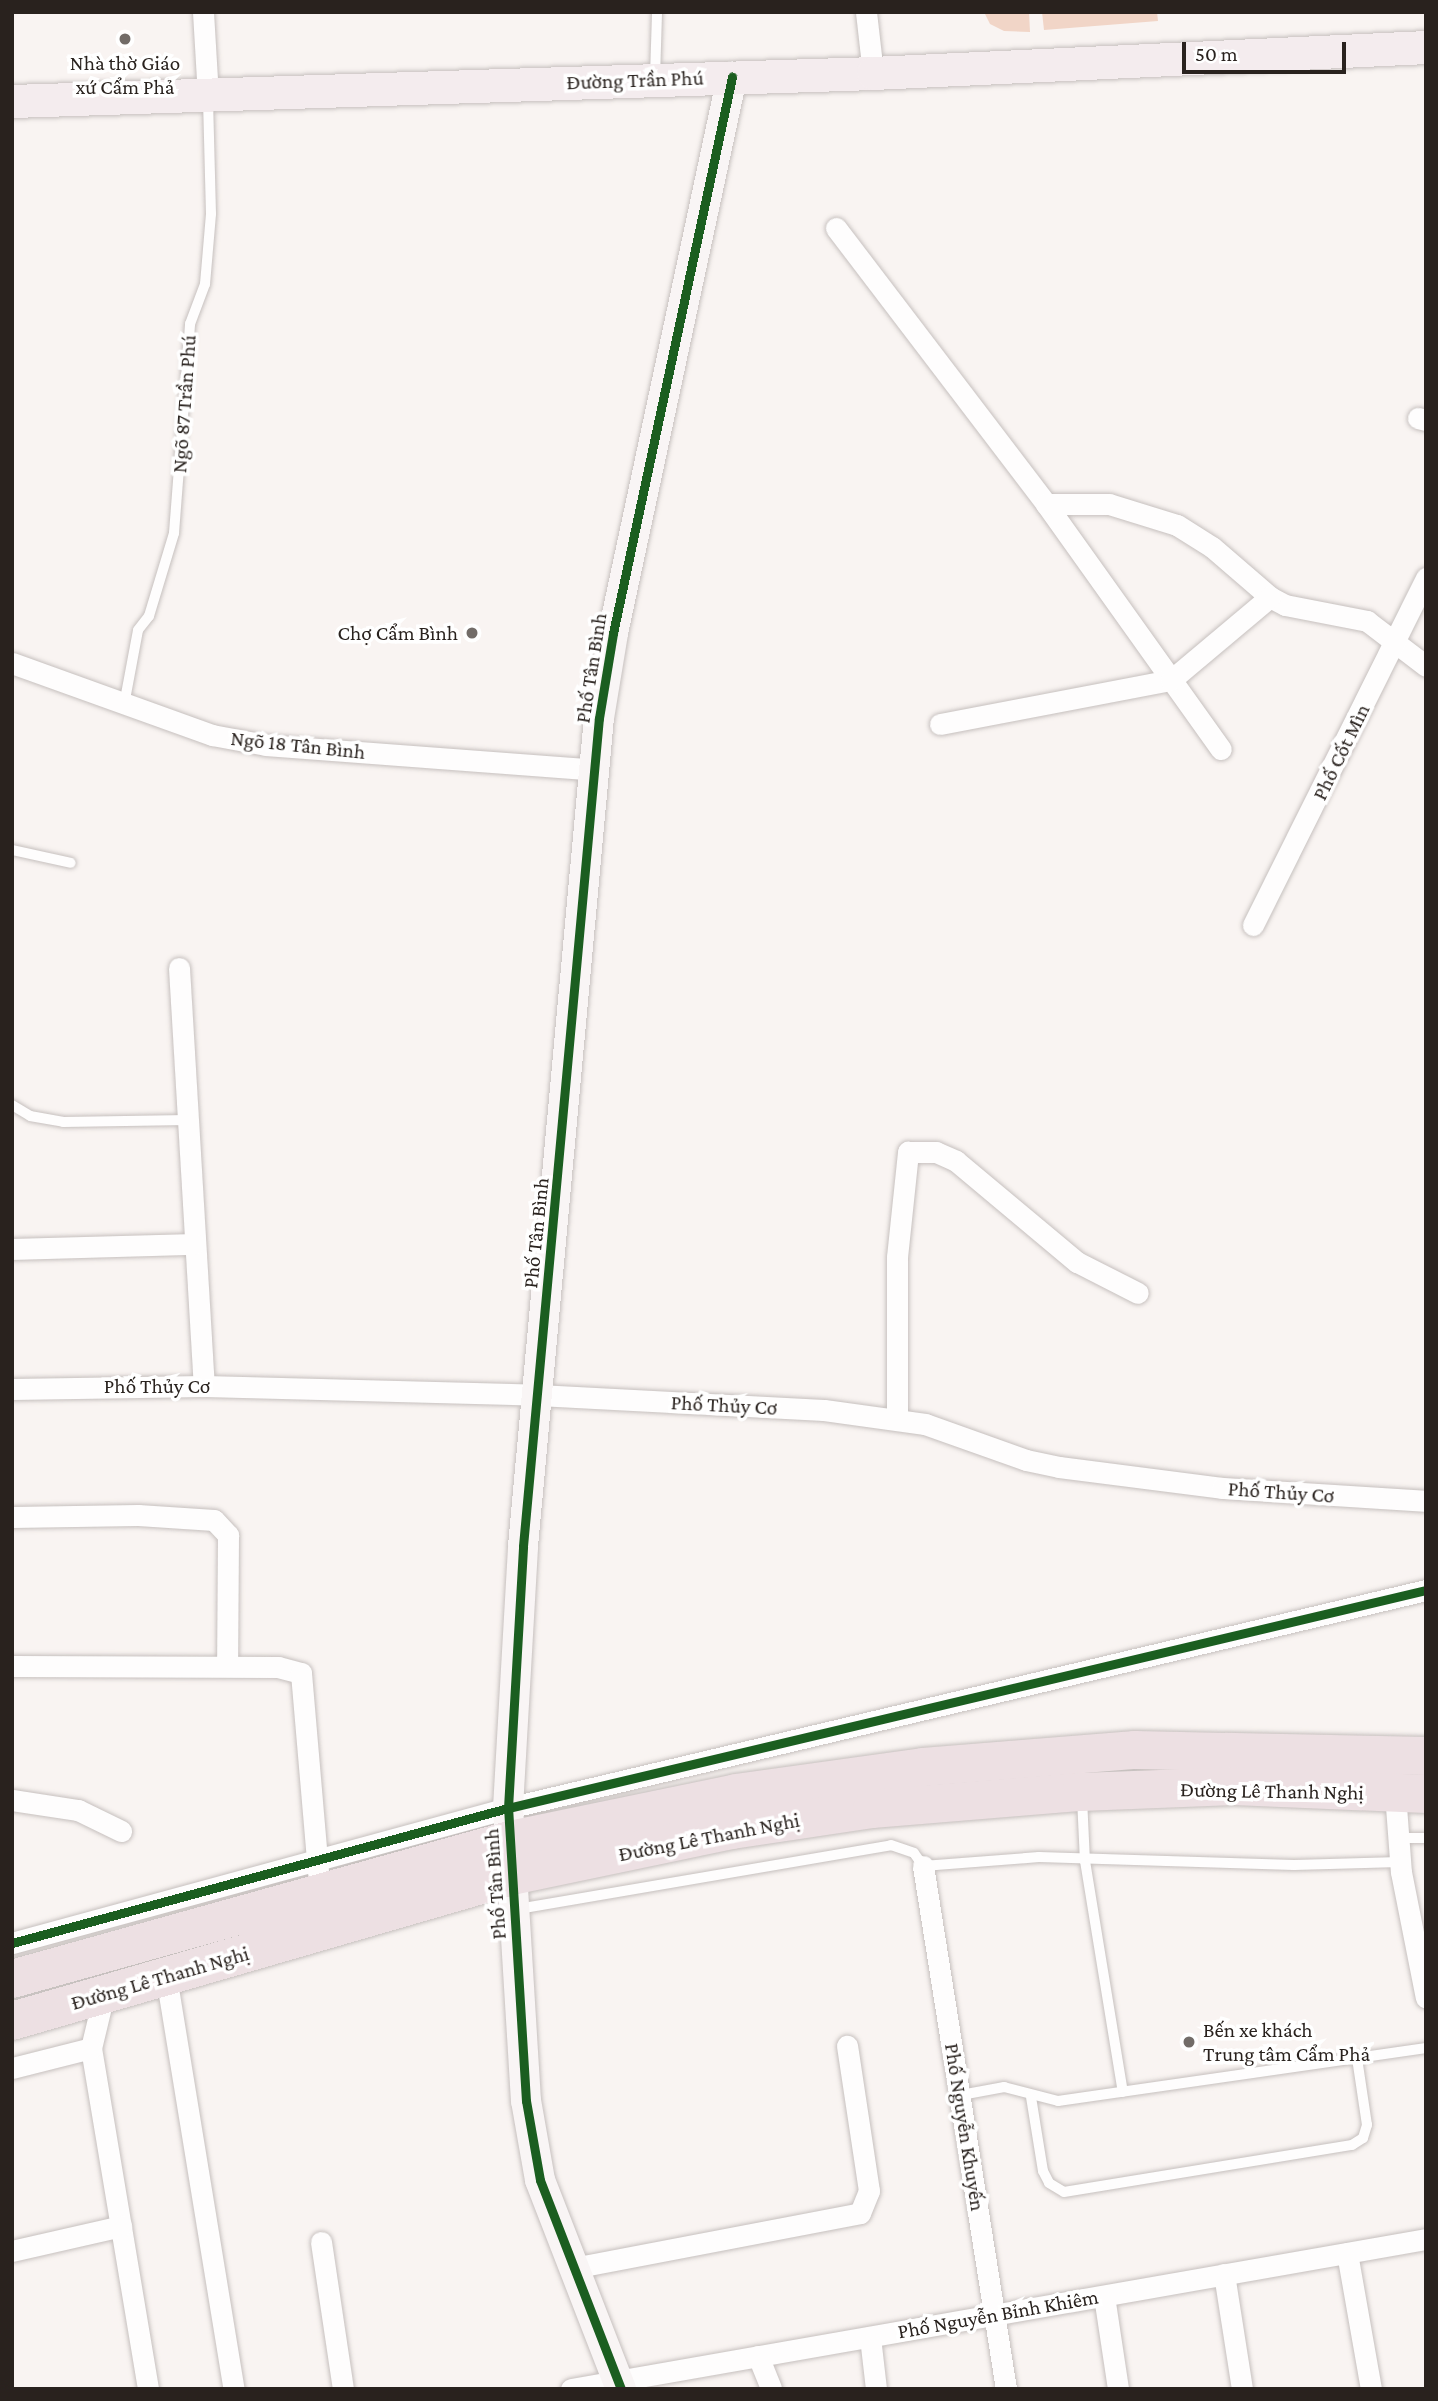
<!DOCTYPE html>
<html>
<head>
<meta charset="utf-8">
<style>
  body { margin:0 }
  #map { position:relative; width:1438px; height:2401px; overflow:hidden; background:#f9f4f2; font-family:"Crimson Pro",serif }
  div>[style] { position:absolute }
  .green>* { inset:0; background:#f1d5c7 }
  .roads { filter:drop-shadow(0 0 2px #c6c0be) drop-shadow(0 0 2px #c6c0be) }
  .lane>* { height:10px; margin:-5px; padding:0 5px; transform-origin:5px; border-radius:5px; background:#fefdfd }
  .street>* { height:21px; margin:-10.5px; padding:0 10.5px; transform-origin:10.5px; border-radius:10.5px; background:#fefdfd }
  .secondary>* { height:30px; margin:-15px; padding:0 15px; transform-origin:15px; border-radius:15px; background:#f9f5f5 }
  .primary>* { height:33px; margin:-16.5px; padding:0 16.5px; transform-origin:16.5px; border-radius:16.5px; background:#f4ecee }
  .highway>* { height:38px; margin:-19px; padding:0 19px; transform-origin:19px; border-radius:19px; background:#ede0e3 }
  .cycleway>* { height:9px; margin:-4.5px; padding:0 4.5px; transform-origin:4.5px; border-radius:4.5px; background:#1b5e20 }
  .dots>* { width:19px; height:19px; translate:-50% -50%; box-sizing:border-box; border:4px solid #fff; border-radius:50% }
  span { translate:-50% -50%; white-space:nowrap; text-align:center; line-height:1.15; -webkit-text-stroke:7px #fff; paint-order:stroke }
  .poi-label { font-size:21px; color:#29221e }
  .right { translate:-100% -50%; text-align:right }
  .left { translate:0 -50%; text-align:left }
  .street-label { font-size:21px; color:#29221e }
  .frame { position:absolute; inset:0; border:14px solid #29221e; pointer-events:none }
  .scale { position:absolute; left:1182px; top:42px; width:164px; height:32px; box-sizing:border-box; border:4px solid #29221e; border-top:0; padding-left:9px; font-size:21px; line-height:24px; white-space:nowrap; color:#29221e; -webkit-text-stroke:5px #fff; paint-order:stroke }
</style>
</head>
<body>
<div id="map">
  <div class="green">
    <div style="clip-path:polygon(984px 12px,1029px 12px,1030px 32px,1004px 31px,990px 24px)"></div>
    <div style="clip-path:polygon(1042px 12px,1157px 12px,1158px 21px,1044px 30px)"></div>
  </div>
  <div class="roads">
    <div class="lane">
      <div style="left:655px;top:77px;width:65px;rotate:-88.2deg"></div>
      <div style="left:124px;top:705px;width:76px;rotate:-79.4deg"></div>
      <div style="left:138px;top:630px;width:18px;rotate:-52deg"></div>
      <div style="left:149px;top:616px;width:87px;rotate:-73.2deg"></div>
      <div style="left:174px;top:533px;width:210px;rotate:-85.6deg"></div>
      <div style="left:190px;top:324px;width:43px;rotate:-69.4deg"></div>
      <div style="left:205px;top:284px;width:70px;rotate:-85.1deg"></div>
      <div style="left:211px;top:214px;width:116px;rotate:-91.5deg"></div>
      <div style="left:12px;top:850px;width:60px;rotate:12.4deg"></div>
      <div style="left:12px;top:1105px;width:21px;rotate:31deg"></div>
      <div style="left:30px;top:1116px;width:34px;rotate:10deg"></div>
      <div style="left:63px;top:1122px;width:125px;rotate:-0.9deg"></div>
      <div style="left:1082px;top:1798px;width:63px;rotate:87.3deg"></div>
      <div style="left:1085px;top:1861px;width:234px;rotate:80.7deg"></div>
      <div style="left:1396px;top:1838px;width:30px"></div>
      <div style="left:518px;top:1909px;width:378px;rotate:-9.7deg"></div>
      <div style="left:891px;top:1845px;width:24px;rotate:19deg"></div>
      <div style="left:914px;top:1853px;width:16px;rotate:55deg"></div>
      <div style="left:923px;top:1866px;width:116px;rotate:-4.4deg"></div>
      <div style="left:1039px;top:1857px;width:255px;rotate:1.8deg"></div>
      <div style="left:1294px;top:1865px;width:106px;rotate:-1.6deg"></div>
      <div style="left:961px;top:2095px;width:44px;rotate:-10.5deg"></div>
      <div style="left:1004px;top:2087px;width:56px;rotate:14.5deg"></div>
      <div style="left:1058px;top:2101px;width:372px;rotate:-8.2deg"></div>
      <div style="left:1031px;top:2097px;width:75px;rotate:80.8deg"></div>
      <div style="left:1043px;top:2171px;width:13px;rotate:63deg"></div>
      <div style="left:1049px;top:2183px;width:17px;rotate:31deg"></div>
      <div style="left:1064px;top:2192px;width:292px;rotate:-9.3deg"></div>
      <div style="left:1352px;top:2145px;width:13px;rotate:-32deg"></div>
      <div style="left:1363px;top:2138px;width:14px;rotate:-73deg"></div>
      <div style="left:1367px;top:2125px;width:68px;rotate:-98.5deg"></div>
    </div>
    <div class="street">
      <div style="left:203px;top:12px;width:83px;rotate:86.6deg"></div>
      <div style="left:866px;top:12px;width:61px;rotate:83.5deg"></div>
      <div style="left:836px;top:228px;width:347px;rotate:52.7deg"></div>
      <div style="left:1046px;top:504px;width:301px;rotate:54.5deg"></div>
      <div style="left:1418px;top:418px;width:8px;rotate:14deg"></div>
      <div style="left:1046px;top:504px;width:63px"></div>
      <div style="left:1109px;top:504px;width:71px;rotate:17.2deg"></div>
      <div style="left:1177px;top:525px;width:41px;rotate:32.2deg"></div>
      <div style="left:1212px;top:547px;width:77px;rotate:40.8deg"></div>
      <div style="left:1270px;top:597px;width:17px;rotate:28deg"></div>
      <div style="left:1285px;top:605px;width:84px;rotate:11deg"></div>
      <div style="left:1367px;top:621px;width:74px;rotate:37.3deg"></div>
      <div style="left:12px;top:663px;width:213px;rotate:19.8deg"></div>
      <div style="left:212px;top:735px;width:55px;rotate:10.5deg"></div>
      <div style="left:266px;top:745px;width:330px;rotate:4.3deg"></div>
      <div style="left:940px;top:724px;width:235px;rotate:-10.8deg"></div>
      <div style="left:1171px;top:680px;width:129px;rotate:-40deg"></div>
      <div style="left:1253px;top:925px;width:388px;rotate:-63.5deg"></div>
      <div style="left:179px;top:968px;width:419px;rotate:86.6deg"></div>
      <div style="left:12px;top:1249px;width:182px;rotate:-1.6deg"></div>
      <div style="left:12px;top:1389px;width:192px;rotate:-0.9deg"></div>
      <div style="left:204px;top:1386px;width:334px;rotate:1.5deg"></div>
      <div style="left:538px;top:1395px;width:286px;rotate:3deg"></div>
      <div style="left:824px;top:1410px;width:102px;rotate:7.9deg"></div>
      <div style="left:925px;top:1424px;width:107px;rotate:19.6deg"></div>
      <div style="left:1026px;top:1460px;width:34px;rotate:12deg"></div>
      <div style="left:1059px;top:1467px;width:164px;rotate:7.3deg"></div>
      <div style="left:1222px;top:1488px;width:204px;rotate:3.6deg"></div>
      <div style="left:897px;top:1418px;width:161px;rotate:-90deg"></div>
      <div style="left:897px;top:1257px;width:106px;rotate:-84deg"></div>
      <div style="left:908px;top:1152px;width:28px"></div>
      <div style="left:936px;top:1152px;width:22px;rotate:24deg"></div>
      <div style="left:956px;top:1161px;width:158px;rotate:39.9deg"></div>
      <div style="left:1077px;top:1262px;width:68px;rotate:26.9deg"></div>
      <div style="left:12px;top:1517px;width:126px;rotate:-0.9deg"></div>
      <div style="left:138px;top:1515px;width:76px;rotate:3.8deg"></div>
      <div style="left:214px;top:1520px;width:21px;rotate:47deg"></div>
      <div style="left:228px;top:1535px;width:131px;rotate:90.4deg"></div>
      <div style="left:12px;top:1666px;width:266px;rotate:0.2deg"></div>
      <div style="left:278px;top:1667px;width:24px;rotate:15deg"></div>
      <div style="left:301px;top:1673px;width:201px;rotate:85.1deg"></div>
      <div style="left:1395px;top:1793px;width:79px;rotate:85.7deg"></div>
      <div style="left:1401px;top:1872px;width:128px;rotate:78.8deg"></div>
      <div style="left:12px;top:1800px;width:67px;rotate:8.6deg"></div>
      <div style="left:78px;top:1810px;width:48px;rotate:26deg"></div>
      <div style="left:923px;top:1866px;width:530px;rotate:80.98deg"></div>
      <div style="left:12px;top:1943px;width:514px;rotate:-15.23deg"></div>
      <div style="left:508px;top:1808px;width:944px;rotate:-13.36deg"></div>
      <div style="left:166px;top:1976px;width:419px;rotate:80.7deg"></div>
      <div style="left:104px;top:1994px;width:56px;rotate:103.5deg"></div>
      <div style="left:91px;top:2048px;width:346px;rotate:80.5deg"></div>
      <div style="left:12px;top:2068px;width:81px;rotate:-14.2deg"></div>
      <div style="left:321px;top:2242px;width:149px;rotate:81.5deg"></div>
      <div style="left:12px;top:2251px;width:112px;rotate:-12.9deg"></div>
      <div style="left:1347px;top:2253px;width:138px;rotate:80deg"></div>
      <div style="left:573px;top:2268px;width:292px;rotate:-10.8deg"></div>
      <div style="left:860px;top:2213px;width:24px;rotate:-68deg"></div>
      <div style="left:869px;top:2191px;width:147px;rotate:-98.6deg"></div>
      <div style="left:1224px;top:2274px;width:116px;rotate:81.1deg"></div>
      <div style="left:1104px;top:2296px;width:94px;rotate:81.4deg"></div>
      <div style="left:870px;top:2337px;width:52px;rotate:83.4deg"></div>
      <div style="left:758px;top:2356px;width:35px;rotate:68deg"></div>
      <div style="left:571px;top:2389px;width:868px;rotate:-9.95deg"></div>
    </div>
    <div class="secondary">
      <div style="left:621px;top:2389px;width:224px;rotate:-111.2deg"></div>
      <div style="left:540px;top:2180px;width:80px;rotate:-100deg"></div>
      <div style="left:526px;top:2101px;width:294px;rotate:-93.5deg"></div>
      <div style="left:508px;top:1808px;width:262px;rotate:-86.7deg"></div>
      <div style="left:523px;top:1546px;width:831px;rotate:-84.76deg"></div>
      <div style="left:599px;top:718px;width:86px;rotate:-80.6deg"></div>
      <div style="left:613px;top:633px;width:569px;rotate:-77.92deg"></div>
    </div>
    <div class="primary">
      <div style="left:12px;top:101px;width:861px;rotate:-1.86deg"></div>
      <div style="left:873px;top:73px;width:554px;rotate:-2.69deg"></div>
    </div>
    <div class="highway">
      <div style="left:12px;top:1979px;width:517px;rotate:-15.6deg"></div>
      <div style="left:510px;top:1840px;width:231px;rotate:-11.7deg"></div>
      <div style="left:736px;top:1793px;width:189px;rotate:-7.9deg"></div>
      <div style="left:923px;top:1767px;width:213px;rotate:-4.6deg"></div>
      <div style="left:1135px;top:1750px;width:291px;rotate:1.2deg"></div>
      <div style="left:12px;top:2021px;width:521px;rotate:-16.17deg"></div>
      <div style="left:512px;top:1876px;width:225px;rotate:-11.8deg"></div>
      <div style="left:732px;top:1830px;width:142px;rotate:-8.5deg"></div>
      <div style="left:872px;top:1809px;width:210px;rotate:-4.7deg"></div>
      <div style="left:1081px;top:1792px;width:153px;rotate:-2.2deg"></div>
      <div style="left:1234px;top:1786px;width:192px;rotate:2.4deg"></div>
    </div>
  </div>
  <div class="cycleway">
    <div style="left:12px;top:1943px;width:514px;rotate:-15.23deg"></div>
    <div style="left:508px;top:1808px;width:944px;rotate:-13.36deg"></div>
    <div style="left:621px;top:2389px;width:224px;rotate:-111.2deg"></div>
    <div style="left:540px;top:2180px;width:80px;rotate:-100deg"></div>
    <div style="left:526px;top:2101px;width:294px;rotate:-93.5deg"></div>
    <div style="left:508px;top:1808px;width:262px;rotate:-86.7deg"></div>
    <div style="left:523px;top:1546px;width:831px;rotate:-84.76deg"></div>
    <div style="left:599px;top:718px;width:86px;rotate:-80.6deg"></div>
    <div style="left:613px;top:633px;width:569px;rotate:-77.92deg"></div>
  </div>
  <div class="dots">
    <div style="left:125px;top:39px;background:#726c68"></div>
    <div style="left:472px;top:633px;background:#726c68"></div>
    <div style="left:1189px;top:2042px;background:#726c68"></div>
  </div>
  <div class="poi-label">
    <span style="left:125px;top:75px">Nhà thờ Giáo<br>xứ Cẩm Phả</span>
    <span class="right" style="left:458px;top:633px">Chợ Cẩm Bình</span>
    <span class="left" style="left:1203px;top:2042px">Bến xe khách<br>Trung tâm Cẩm Phả</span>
  </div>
  <div class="street-label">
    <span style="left:635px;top:80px;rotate:-2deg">Đường Trần Phú</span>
    <span style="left:184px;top:404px;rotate:-86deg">Ngõ 87 Trần Phú</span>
    <span style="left:591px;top:668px;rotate:-81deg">Phố Tân Bình</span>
    <span style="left:298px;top:745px;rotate:6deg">Ngõ 18 Tân Bình</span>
    <span style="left:1341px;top:752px;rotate:-64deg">Phố Cốt Mìn</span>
    <span style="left:536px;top:1233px;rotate:-84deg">Phố Tân Bình</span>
    <span style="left:157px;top:1386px">Phố Thủy Cơ</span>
    <span style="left:724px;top:1405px;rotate:3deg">Phố Thủy Cơ</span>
    <span style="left:1281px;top:1492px;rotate:4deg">Phố Thủy Cơ</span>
    <span style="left:1272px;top:1791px;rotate:1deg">Đường Lê Thanh Nghị</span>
    <span style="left:709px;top:1837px;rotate:-11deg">Đường Lê Thanh Nghị</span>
    <span style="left:495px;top:1884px;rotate:-94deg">Phố Tân Bình</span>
    <span style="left:160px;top:1978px;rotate:-16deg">Đường Lê Thanh Nghị</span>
    <span style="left:965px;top:2127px;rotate:81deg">Phố Nguyễn Khuyến</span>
    <span style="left:998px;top:2314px;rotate:-10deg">Phố Nguyễn Bỉnh Khiêm</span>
  </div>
  <div class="frame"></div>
  <div class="scale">50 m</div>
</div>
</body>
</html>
